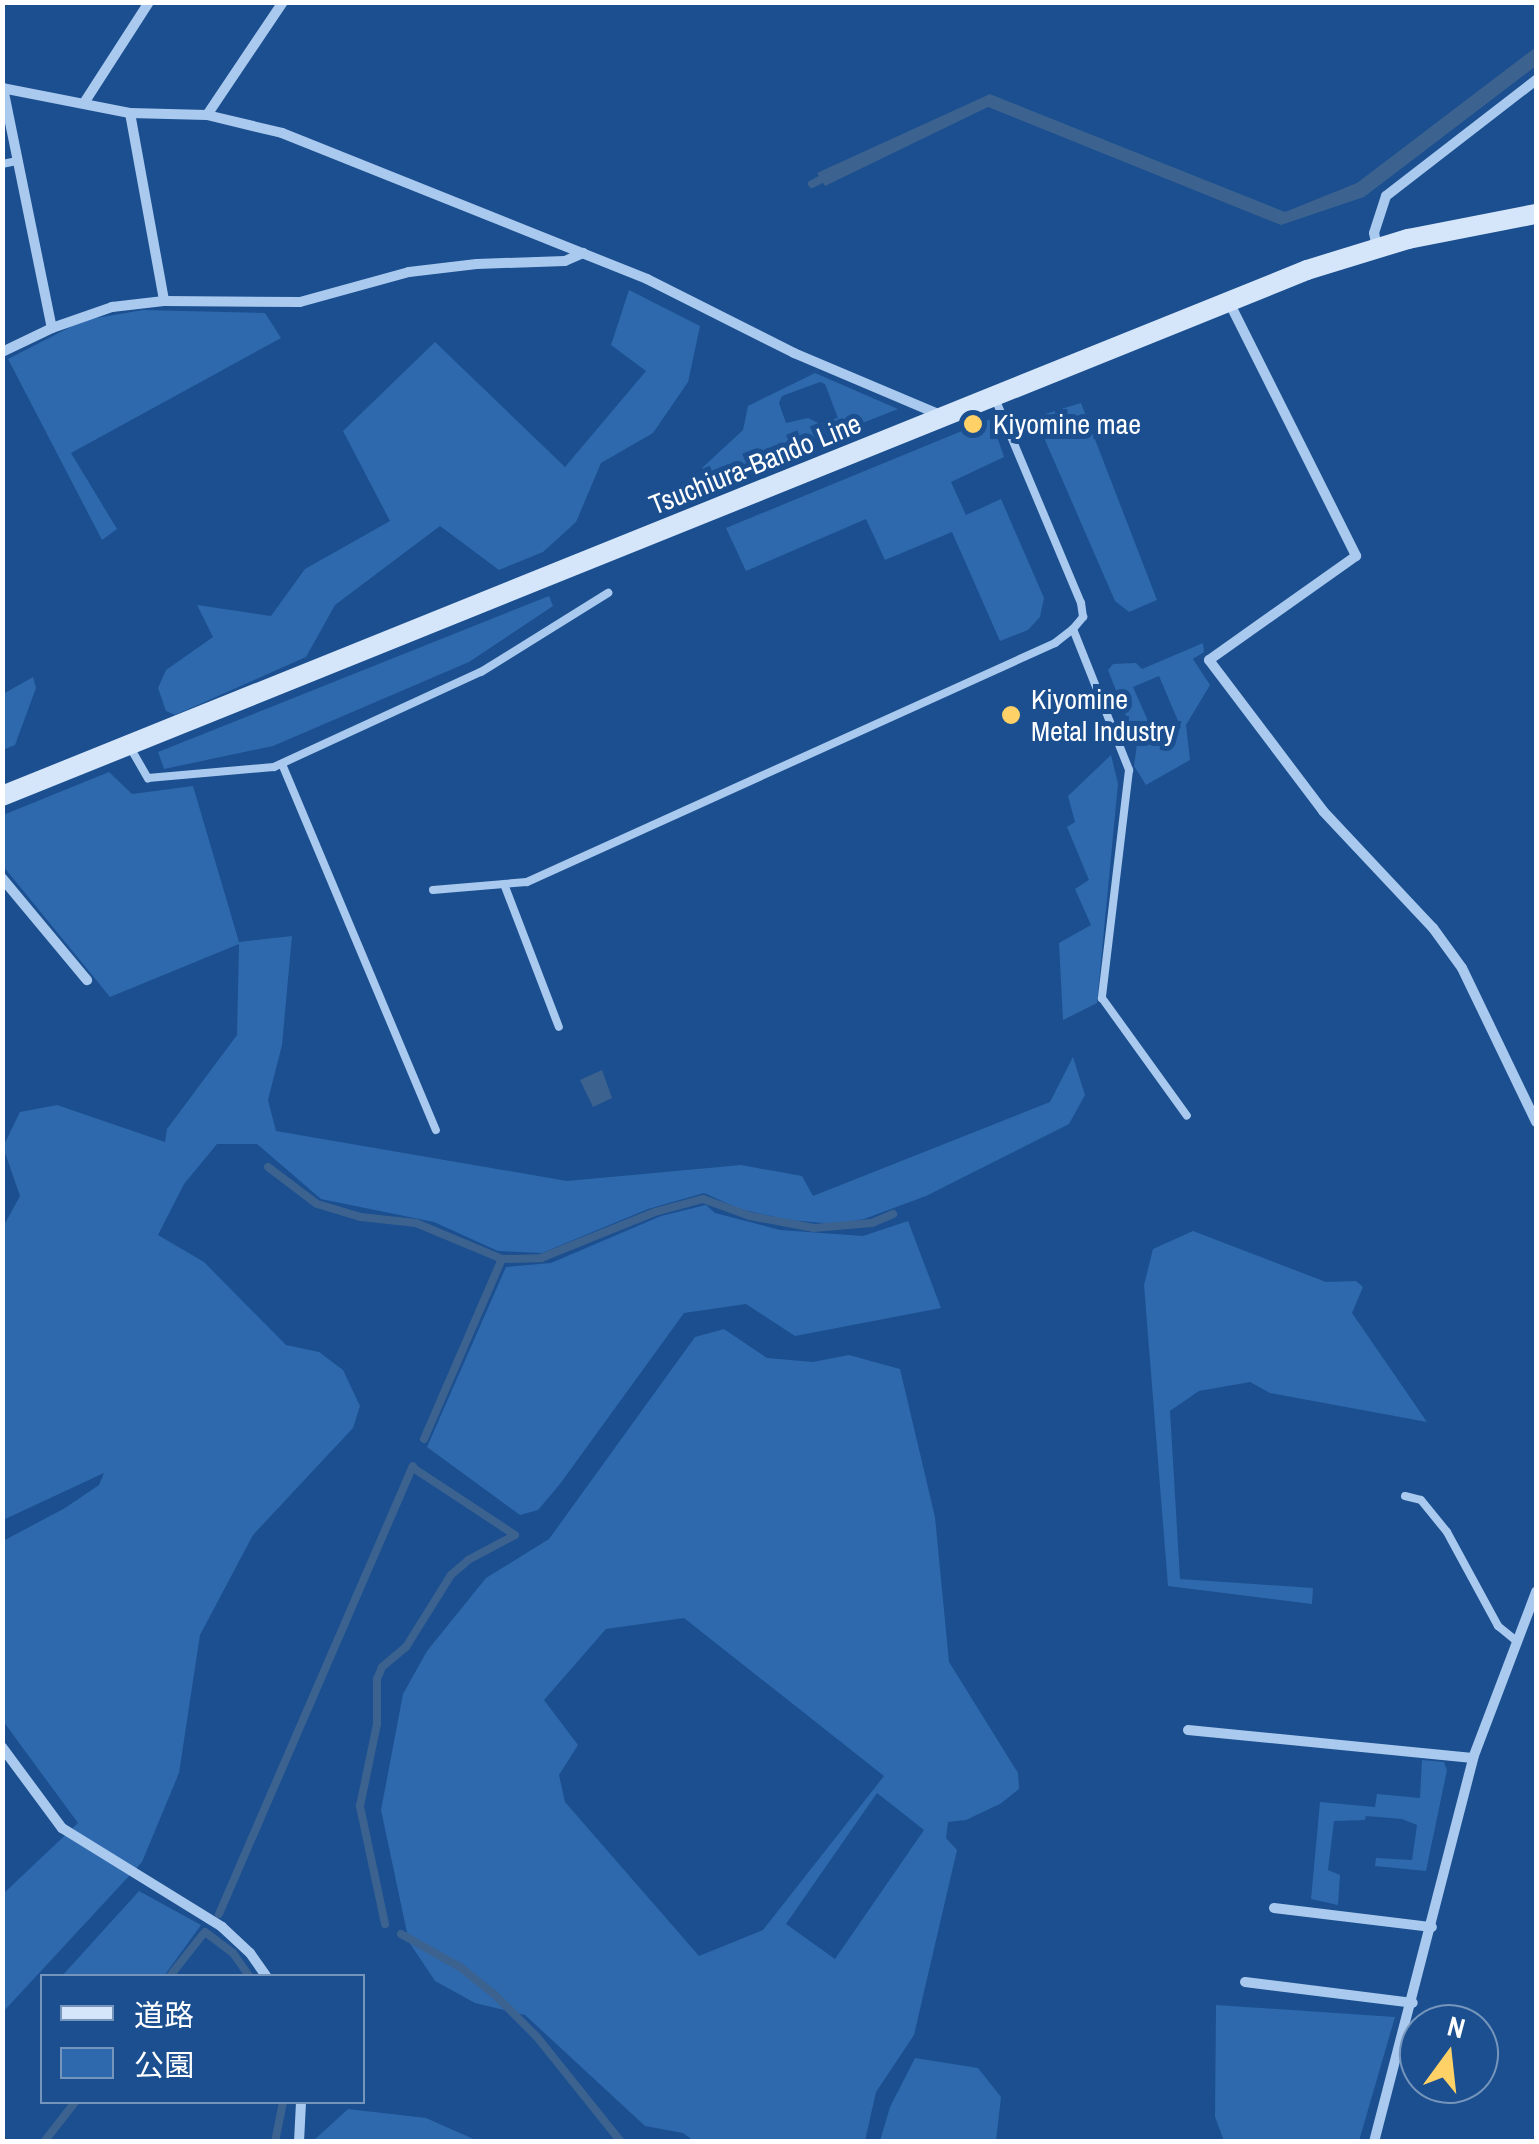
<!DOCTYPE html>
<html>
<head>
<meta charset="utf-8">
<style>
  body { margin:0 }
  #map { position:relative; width:1539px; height:2144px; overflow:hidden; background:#1b4f8f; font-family:"Archivo Narrow","Noto Sans JP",sans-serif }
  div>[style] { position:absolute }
  .green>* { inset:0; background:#2e69ad }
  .water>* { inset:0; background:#3c6290 }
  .stream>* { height:8px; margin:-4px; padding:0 4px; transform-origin:4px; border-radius:4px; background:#3c6290 }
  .service>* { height:8px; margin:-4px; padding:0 4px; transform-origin:4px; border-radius:4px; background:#a9c9ee }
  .minor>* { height:10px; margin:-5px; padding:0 5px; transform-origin:5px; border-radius:5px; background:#a9c9ee }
  .secondary>* { height:20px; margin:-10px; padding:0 10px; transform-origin:10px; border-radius:10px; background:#d6e6fa }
  .dots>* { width:28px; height:28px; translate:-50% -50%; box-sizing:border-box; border:5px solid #1b4f8f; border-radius:50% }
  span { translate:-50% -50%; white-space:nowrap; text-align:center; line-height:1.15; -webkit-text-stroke:10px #1b4f8f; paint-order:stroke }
  .poi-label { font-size:28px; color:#fff }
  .left { translate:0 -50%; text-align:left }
  .street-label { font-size:28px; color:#fff }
  .frame { position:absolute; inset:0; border:5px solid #fff; pointer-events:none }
  .legend { position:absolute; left:40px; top:1974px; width:325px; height:130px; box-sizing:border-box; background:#1b4f8f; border:2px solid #7695bc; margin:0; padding:12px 18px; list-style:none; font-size:30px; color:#fff }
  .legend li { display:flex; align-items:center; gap:20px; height:50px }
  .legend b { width:50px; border:2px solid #7695bc }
  .north { position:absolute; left:1399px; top:2004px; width:100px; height:100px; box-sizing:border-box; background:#1b4f8f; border:2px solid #7695bc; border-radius:50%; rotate:15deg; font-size:28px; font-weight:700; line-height:40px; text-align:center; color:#fff }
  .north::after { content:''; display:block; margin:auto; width:35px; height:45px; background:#ffd166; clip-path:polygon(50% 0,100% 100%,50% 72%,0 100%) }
</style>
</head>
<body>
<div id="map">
  <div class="green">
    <div style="clip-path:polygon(629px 290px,700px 326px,688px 382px,653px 433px,601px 463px,576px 522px,543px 552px,499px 570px,440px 526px,335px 605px,306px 657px,175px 715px,166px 711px,158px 688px,166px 670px,213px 637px,197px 605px,271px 616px,305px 569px,390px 521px,343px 431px,435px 342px,565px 467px,646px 371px,611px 345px)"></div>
    <div style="clip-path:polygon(143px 310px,265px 313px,281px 338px,71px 453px,117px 529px,102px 540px,8px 359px,84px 320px)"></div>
    <div style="clip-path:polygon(evenodd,815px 373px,898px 409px,710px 483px,702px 468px,743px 430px,748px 406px,815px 373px,820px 382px,825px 384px,838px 418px,818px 423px,808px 418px,786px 423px,779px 403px,782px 396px,820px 382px)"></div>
    <div style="clip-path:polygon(1081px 403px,1157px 600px,1129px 612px,1115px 601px,1035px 417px)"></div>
    <div style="clip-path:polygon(991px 419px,1004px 457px,951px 482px,966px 515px,1001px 499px,1044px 598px,1040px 617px,1028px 630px,1000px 641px,952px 532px,885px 560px,866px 519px,746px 571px,726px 528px)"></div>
    <div style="clip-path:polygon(549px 596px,553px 606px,469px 662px,273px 746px,164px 769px,158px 752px)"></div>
    <div style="clip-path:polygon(evenodd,1203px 643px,1204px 652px,1193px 659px,1210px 685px,1186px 725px,1190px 760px,1146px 785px,1134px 766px,1137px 744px,1108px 670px,1113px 664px,1136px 663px,1142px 669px,1203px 643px,1159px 676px,1181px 728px,1156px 739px,1133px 687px,1159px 676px)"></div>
    <div style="clip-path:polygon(33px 677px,36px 688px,15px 745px,3px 750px,3px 694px)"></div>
    <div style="clip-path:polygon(1111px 755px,1118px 784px,1097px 1003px,1063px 1020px,1059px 943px,1091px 925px,1075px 889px,1089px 880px,1067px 827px,1075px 822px,1068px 796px)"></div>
    <div style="clip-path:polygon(109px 772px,132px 794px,193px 786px,239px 942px,292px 936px,282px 1045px,268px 1100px,276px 1131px,567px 1181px,741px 1165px,802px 1176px,813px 1196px,1050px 1102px,1073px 1057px,1085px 1095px,1069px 1124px,926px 1196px,864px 1219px,836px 1224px,788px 1220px,740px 1209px,704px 1193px,648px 1209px,542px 1253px,498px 1251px,434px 1222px,321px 1199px,257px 1144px,217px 1144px,184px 1184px,158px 1235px,204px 1262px,286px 1345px,319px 1352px,343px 1370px,360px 1406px,353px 1428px,253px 1535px,200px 1635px,179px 1773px,142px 1862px,3px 2012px,3px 1894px,78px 1823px,3px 1721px,3px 1541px,65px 1508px,99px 1485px,104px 1473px,3px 1520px,3px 1227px,20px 1196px,3px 1147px,20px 1112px,57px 1105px,165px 1142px,167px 1129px,237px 1035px,239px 944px,110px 997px,3px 866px,3px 815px)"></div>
    <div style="clip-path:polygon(706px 1205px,715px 1213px,780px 1230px,863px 1236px,908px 1221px,941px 1308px,795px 1336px,746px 1304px,684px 1313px,560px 1484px,538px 1510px,520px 1515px,427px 1447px,506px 1267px,551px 1263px,661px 1216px)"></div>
    <div style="clip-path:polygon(1193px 1231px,1326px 1282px,1356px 1281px,1363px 1287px,1352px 1313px,1427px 1422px,1270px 1393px,1250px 1382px,1199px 1391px,1170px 1411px,1180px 1579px,1313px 1588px,1312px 1604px,1168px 1586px,1144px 1285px,1153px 1249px)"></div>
    <div style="clip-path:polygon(evenodd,724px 1329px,767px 1358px,813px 1362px,849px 1355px,900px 1369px,935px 1517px,949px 1662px,1018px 1773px,1019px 1789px,1000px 1804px,966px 1820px,948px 1822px,946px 1838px,957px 1850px,914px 2035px,876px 2092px,865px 2141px,694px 2141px,683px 2133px,645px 2126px,525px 2015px,475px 2003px,435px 1981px,409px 1942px,381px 1810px,403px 1694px,427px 1651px,486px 1578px,549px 1539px,695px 1337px,724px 1329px,684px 1618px,884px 1776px,763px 1930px,699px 1956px,565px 1802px,559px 1775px,578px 1745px,544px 1700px,606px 1629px,684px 1618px,724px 1329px,877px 1793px,924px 1830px,835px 1959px,786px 1924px,877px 1793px)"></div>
    <div style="clip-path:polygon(1422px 1760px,1444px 1762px,1447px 1770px,1426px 1871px,1375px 1866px,1376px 1858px,1412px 1860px,1417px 1825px,1402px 1819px,1366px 1816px,1365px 1820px,1334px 1821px,1328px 1870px,1340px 1875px,1338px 1905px,1311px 1899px,1320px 1802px,1375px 1807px,1377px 1794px,1420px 1798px)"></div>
    <div style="clip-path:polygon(139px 1891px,201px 1925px,164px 1976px,62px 1976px)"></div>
    <div style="clip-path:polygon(1216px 2005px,1395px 2017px,1359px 2141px,1224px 2141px,1215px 2117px)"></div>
    <div style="clip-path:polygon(915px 2058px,978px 2068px,1001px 2097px,996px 2141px,880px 2141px,890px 2107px)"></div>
    <div style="clip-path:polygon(348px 2109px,426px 2118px,478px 2141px,313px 2141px)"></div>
  </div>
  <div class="water">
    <div style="clip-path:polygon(1536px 47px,1536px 66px,1364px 197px,1281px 225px,988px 107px,825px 186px,817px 173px,990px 94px,1285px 212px,1357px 183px)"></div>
    <div style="clip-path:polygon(602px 1070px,612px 1098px,593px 1107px,580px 1080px)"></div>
  </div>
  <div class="stream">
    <div style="left:812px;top:184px;width:20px;rotate:-27deg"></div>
    <div style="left:268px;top:1167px;width:61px;rotate:37.1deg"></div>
    <div style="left:317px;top:1204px;width:46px;rotate:16.5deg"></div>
    <div style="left:361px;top:1217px;width:55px;rotate:6.2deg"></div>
    <div style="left:416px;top:1223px;width:93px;rotate:22.7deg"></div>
    <div style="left:502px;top:1259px;width:39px;rotate:-1deg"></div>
    <div style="left:541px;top:1258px;width:123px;rotate:-22deg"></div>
    <div style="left:655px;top:1212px;width:50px;rotate:-15.2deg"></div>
    <div style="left:703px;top:1199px;width:50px;rotate:19.9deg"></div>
    <div style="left:750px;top:1216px;width:65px;rotate:10.6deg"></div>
    <div style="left:814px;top:1228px;width:58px;rotate:-4.9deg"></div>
    <div style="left:872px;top:1223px;width:23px;rotate:-23deg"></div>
    <div style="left:424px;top:1439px;width:196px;rotate:-66.6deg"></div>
    <div style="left:219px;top:1914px;width:488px;rotate:-66.6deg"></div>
    <div style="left:385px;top:1924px;width:121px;rotate:-102deg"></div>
    <div style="left:360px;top:1806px;width:84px;rotate:-78.3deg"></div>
    <div style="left:377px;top:1724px;width:45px;rotate:-90deg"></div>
    <div style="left:377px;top:1679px;width:13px;rotate:-67deg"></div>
    <div style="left:382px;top:1667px;width:31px;rotate:-40deg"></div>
    <div style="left:406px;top:1647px;width:85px;rotate:-58deg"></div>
    <div style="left:451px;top:1575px;width:23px;rotate:-41deg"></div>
    <div style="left:468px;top:1560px;width:53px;rotate:-28deg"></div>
    <div style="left:515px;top:1535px;width:123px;rotate:-146.6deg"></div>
    <div style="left:205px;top:1932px;width:35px;rotate:37deg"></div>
    <div style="left:233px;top:1953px;width:28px;rotate:55deg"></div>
    <div style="left:401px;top:1934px;width:68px;rotate:29.2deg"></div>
    <div style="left:460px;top:1967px;width:43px;rotate:38.5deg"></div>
    <div style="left:494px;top:1994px;width:61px;rotate:45deg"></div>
    <div style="left:537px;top:2037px;width:134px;rotate:51.3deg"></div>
    <div style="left:170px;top:1976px;width:53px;rotate:-51.8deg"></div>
    <div style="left:44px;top:2142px;width:51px;rotate:-52.2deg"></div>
    <div style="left:275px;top:2142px;width:41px;rotate:-78.7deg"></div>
  </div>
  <div class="service">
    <div style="left:2px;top:164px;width:16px;rotate:-11deg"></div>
    <div style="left:1073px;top:629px;width:152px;rotate:68.3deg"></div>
    <div style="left:1129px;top:770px;width:230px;rotate:96.8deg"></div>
    <div style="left:1102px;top:998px;width:145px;rotate:54.2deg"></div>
    <div style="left:131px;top:749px;width:34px;rotate:60deg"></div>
    <div style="left:148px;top:778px;width:126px;rotate:-5deg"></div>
    <div style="left:274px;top:767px;width:228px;rotate:-24.7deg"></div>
    <div style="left:481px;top:672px;width:150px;rotate:-31.9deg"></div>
    <div style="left:282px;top:764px;width:397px;rotate:67.2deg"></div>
    <div style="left:504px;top:884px;width:153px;rotate:69deg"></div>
    <div style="left:433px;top:890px;width:94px;rotate:-4.9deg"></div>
    <div style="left:527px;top:882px;width:580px;rotate:-24.35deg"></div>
    <div style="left:1055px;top:643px;width:23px;rotate:-38deg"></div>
    <div style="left:1073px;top:629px;width:16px;rotate:-50deg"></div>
    <div style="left:1083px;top:617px;width:14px;rotate:-98deg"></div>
    <div style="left:1081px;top:603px;width:225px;rotate:-112.8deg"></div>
    <div style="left:1405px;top:1496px;width:16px;rotate:14deg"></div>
    <div style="left:1421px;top:1500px;width:41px;rotate:50.9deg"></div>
    <div style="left:1447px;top:1532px;width:107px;rotate:61.5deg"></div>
    <div style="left:1498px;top:1626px;width:22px;rotate:39deg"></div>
  </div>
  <div class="minor">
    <div style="left:2px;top:88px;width:130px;rotate:11.1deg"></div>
    <div style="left:130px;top:113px;width:77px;rotate:1.5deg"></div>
    <div style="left:207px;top:115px;width:77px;rotate:13.5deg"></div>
    <div style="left:282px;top:133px;width:393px;rotate:21.8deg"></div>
    <div style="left:647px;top:279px;width:165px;rotate:26.7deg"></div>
    <div style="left:794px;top:353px;width:162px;rotate:22.9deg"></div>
    <div style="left:3px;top:88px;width:245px;rotate:78.5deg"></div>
    <div style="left:84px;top:103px;width:120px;rotate:-57.2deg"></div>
    <div style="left:130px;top:113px;width:191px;rotate:79.7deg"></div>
    <div style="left:207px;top:115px;width:136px;rotate:-56.1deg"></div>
    <div style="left:1377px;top:248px;width:15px;rotate:-101deg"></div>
    <div style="left:1374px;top:233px;width:39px;rotate:-72deg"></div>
    <div style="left:1386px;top:196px;width:190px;rotate:-37.7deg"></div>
    <div style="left:1229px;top:302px;width:284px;rotate:63.4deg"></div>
    <div style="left:1356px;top:556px;width:180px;rotate:144.7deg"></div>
    <div style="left:1209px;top:660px;width:189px;rotate:52.9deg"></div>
    <div style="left:1323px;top:811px;width:161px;rotate:46.8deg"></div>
    <div style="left:1433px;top:928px;width:49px;rotate:54.1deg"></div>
    <div style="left:1462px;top:968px;width:171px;rotate:64.3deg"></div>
    <div style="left:2px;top:352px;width:55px;rotate:-25.6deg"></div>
    <div style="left:52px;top:328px;width:64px;rotate:-19.3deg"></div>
    <div style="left:112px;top:307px;width:52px;rotate:-6.6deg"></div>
    <div style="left:164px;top:301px;width:136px;rotate:0.4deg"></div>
    <div style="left:300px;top:302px;width:113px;rotate:-15.4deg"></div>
    <div style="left:409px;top:272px;width:68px;rotate:-6.7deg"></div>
    <div style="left:477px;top:264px;width:88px;rotate:-2deg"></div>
    <div style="left:565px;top:261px;width:20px;rotate:-24deg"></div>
    <div style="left:2px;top:878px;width:133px;rotate:50.2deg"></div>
    <div style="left:1188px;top:1730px;width:286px;rotate:5.6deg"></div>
    <div style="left:2px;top:1747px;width:101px;rotate:53.5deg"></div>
    <div style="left:62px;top:1828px;width:188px;rotate:31.7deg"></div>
    <div style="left:222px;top:1927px;width:38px;rotate:43deg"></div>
    <div style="left:250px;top:1953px;width:28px;rotate:55deg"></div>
    <div style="left:1274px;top:1908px;width:159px;rotate:6.9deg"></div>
    <div style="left:1245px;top:1982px;width:169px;rotate:7.1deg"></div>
    <div style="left:299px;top:2142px;width:40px;rotate:-87.1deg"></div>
    <div style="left:1374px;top:2142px;width:397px;rotate:-75.5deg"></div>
    <div style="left:1473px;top:1758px;width:178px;rotate:-69.2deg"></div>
  </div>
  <div class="secondary">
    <div style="left:2px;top:796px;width:1407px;rotate:-21.95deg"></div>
    <div style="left:1307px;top:270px;width:106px;rotate:-17.1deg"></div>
    <div style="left:1408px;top:239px;width:130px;rotate:-11.1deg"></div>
  </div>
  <div class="dots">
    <div style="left:973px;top:424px;background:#ffd166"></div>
    <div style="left:1011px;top:715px;background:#ffd166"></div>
  </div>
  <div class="poi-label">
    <span class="left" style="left:993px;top:424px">Kiyomine mae</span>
    <span class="left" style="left:1031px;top:715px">Kiyomine<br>Metal Industry</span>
  </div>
  <div class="street-label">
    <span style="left:755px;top:464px;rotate:-22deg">Tsuchiura-Bando Line</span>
  </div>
  <div class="frame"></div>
  <ul class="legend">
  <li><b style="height:12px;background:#d6e6fa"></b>道路</li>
  <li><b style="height:28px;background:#2e69ad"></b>公園</li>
  </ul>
  <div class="north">N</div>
</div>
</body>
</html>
